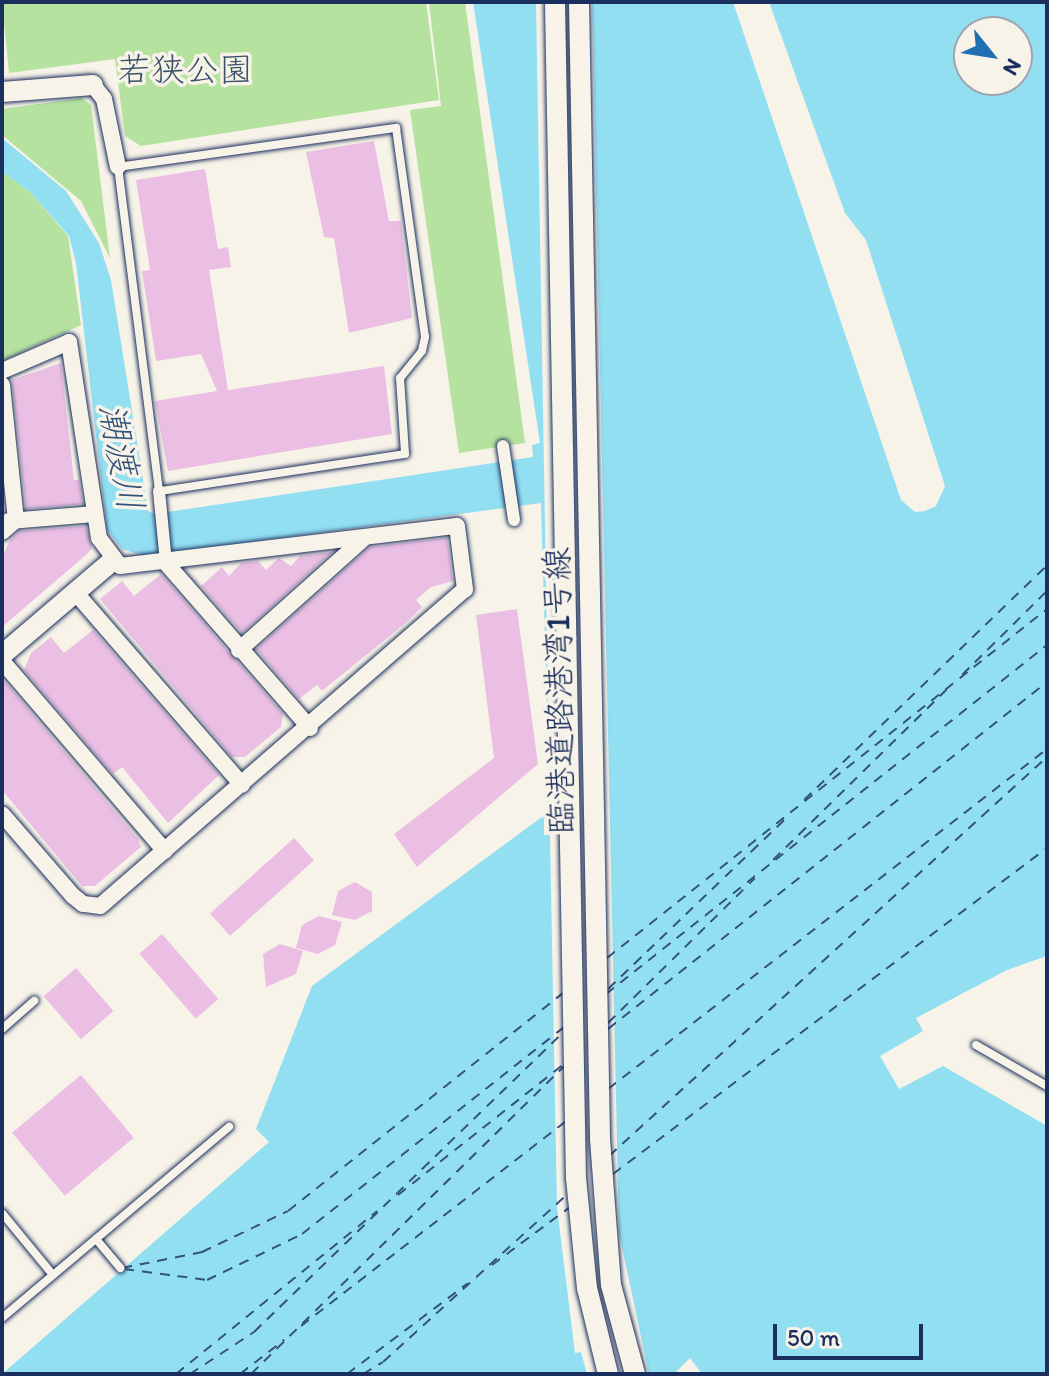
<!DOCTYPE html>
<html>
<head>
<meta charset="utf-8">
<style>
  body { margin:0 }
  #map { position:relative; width:1049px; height:1376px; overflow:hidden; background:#f7f3e8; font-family:Itim,"Klee One",sans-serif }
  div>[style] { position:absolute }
  .green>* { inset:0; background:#b6e29f }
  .water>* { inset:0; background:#92dff2 }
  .pier>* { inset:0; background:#f7f3e8 }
  .ferry>* { height:2px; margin-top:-1px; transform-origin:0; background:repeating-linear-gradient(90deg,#33527c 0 10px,transparent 0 18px) }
  .building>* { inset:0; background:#ebbfe4; transform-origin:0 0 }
  .roads { filter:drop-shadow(0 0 2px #1b2f5e) drop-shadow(0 0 2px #1b2f5e) }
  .service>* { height:8px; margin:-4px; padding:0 4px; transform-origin:4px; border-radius:4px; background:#f7f3e8 }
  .pedestrian>* { height:12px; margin:-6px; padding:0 6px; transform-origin:6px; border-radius:6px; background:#f7f3e8 }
  .minor>* { height:16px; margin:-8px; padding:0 8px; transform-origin:8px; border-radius:8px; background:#f7f3e8 }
  .tertiary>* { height:20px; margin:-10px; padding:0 10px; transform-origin:10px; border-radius:10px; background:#f7f3e8 }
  span { translate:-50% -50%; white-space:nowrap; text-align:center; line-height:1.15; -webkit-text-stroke:7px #f7f3e8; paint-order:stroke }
  .park-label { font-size:34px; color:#3a536b }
  .street-label { font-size:34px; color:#1b2f5e }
  .water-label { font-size:36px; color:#33527c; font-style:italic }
  .frame { position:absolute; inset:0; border:4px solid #1b2f5e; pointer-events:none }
  .north { position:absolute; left:953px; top:16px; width:80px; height:80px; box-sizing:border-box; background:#f7f3e8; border:2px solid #9fa5b1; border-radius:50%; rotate:120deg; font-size:22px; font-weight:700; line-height:32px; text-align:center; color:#1b2f5e }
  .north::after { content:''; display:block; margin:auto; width:28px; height:36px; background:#1f6fb2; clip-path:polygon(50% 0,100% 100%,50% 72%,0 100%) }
  .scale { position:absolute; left:773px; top:1324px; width:150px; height:36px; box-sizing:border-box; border:4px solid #1b2f5e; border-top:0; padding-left:10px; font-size:24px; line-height:28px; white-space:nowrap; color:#1b2f5e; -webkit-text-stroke:6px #f7f3e8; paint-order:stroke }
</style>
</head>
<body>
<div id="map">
  <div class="green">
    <div style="clip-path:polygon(2px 2px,426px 2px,439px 100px,141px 146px,125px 136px,115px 59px,9px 73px)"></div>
    <div style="clip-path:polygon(429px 2px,465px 2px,525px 443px,459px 453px,410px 110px,441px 106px)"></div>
    <div style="clip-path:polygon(82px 98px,91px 105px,110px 258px,81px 201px,2px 135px,2px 109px)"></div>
    <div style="clip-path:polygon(2px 172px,29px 191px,68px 236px,81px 325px,2px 361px)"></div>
  </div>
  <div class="water">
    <div style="clip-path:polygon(evenodd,473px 2px,1047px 2px,1047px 956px,1007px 970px,916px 1018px,923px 1031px,880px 1056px,899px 1089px,943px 1066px,1047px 1126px,1047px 1374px,702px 1374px,690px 1358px,674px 1374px,2px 1374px,269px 1142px,256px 1129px,312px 986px,550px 811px,541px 503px,145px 556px,122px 549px,107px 530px,76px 263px,69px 236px,29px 191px,2px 172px,2px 138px,66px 191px,99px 243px,111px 280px,148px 511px,154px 514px,533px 457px,532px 445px,540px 443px,473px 2px,969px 32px,1017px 32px,1017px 80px,969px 80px,969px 32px)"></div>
  </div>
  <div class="pier">
    <div style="clip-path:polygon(536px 2px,592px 2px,619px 1233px,649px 1374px,587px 1374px,581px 1352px,575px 1353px,557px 1208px,550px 835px,544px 835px,544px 819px,550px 818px)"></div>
    <div style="clip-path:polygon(733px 2px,769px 2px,845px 213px,866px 240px,945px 486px,936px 506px,925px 511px,915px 512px,901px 500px)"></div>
  </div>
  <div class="ferry">
    <div style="left:962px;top:675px;width:120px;rotate:-44.7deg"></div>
    <div style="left:804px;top:800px;width:338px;rotate:-44deg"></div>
    <div style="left:773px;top:860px;width:243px;rotate:-44.5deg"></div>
    <div style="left:607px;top:958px;width:562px;rotate:-38.42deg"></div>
    <div style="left:608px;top:989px;width:245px;rotate:-43.8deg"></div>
    <div style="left:606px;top:994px;width:562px;rotate:-38.36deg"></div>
    <div style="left:608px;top:1023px;width:206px;rotate:-44.6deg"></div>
    <div style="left:608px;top:1029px;width:560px;rotate:-38.32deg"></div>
    <div style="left:608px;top:1089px;width:555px;rotate:-37.76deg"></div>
    <div style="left:609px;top:1156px;width:592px;rotate:-42.33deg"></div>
    <div style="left:613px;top:1174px;width:543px;rotate:-36.91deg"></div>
    <div style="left:398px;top:1195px;width:213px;rotate:-38.3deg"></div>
    <div style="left:492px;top:1265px;width:97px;rotate:-36.6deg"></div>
    <div style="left:122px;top:1268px;width:82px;rotate:-11.3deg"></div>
    <div style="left:202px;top:1252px;width:95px;rotate:-25.5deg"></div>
    <div style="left:288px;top:1211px;width:352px;rotate:-38.4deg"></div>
    <div style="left:124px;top:1269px;width:84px;rotate:7.5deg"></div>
    <div style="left:207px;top:1280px;width:106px;rotate:-25.8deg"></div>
    <div style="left:302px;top:1234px;width:333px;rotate:-38.3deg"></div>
    <div style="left:301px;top:1326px;width:334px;rotate:-37.7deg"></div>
    <div style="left:176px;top:1374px;width:259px;rotate:-39deg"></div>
    <div style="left:190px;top:1374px;width:77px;rotate:-33.3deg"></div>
    <div style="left:254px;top:1332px;width:430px;rotate:-44.1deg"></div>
    <div style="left:240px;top:1374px;width:56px;rotate:-37.7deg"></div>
    <div style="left:251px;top:1374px;width:439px;rotate:-44.5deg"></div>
    <div style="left:347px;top:1374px;width:151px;rotate:-36.9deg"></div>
    <div style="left:363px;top:1374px;width:23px;rotate:-31deg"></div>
    <div style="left:383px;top:1362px;width:251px;rotate:-42.3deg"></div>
  </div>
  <div class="building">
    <div style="clip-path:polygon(374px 141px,389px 221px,401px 221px,412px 318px,349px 333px,334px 238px,324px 237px,306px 152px)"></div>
    <div style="clip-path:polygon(205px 169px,218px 249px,228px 247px,231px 267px,209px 270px,228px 390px,384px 366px,392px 434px,168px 471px,155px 401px,217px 391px,201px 354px,156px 361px,142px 271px,150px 270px,136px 180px)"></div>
    <div style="clip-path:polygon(61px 363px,74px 480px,79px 480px,83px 504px,26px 509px,12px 380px)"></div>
    <div style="clip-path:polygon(86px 526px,92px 548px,86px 555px,2px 627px,2px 557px,10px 540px,20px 531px)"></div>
    <div style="clip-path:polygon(447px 538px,453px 581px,431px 587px,416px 600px,422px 607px,408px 621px,322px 691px,317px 685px,299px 699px,256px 649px,370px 547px)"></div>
    <div style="clip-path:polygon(332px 552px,242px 633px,201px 586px,222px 567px,229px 576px,241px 563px,258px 561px,266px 570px,279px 558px,291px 566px,300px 556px)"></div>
    <div style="clip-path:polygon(161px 574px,283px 714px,281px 727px,245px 757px,232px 757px,100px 599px,122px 581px,134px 596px)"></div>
    <div style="clip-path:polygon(517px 609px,538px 764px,417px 867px,394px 834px,494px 758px,476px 615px)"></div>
    <div style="clip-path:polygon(93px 630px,219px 775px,168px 823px,122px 767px,113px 774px,24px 670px,31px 653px,51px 637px,64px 653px)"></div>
    <div style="clip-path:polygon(2px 678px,138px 839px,141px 847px,95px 886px,82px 886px,2px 790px)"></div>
    <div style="left:294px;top:838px;width:30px;height:113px;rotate:48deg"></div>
    <div style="clip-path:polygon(355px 882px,372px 892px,372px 911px,355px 920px,332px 915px,338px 891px)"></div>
    <div style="clip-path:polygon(319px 916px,342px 922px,335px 945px,318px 954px,296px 948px,302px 925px)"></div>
    <div style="left:162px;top:934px;width:86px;height:30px;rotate:49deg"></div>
    <div style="clip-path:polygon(280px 944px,303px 951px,296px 974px,266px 987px,263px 954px)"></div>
    <div style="left:76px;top:968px;width:57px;height:43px;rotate:49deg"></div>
    <div style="left:81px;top:1075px;width:82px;height:90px;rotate:50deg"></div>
  </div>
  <div class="roads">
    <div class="service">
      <div style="left:396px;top:128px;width:211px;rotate:82.1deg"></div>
      <div style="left:425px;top:337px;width:14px;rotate:102deg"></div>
      <div style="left:422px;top:351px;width:35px;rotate:129deg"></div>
      <div style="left:400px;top:378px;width:76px;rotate:86.2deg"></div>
      <div style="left:405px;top:454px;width:249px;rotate:171.4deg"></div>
      <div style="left:159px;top:491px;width:327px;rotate:-97.2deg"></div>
      <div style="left:118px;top:167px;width:281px;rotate:-8deg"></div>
      <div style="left:2px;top:1029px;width:43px;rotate:-41.2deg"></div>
      <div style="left:976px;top:1045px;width:82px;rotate:30deg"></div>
      <div style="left:2px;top:1213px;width:80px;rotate:50.6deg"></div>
      <div style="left:96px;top:1239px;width:38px;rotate:50deg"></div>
      <div style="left:2px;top:1318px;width:297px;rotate:-40.1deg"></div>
    </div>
    <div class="pedestrian">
      <div style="left:503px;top:446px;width:75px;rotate:81.5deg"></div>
      <div style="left:159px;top:491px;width:72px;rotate:84.4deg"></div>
    </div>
    <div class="minor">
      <div style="left:93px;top:85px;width:18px;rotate:52deg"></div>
      <div style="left:104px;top:99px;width:69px;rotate:78.4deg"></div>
      <div style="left:2px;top:371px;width:73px;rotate:-23.4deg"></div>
      <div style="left:69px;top:342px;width:198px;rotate:81.3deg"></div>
      <div style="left:99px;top:538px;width:35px;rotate:53deg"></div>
      <div style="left:120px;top:566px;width:339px;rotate:-6.8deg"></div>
      <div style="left:457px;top:526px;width:64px;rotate:82.8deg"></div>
      <div style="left:465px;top:589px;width:483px;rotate:139deg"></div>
      <div style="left:100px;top:906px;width:17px;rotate:-173deg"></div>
      <div style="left:83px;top:904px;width:13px;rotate:-141deg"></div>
      <div style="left:73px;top:896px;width:108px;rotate:-130.9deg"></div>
      <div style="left:2px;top:385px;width:136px;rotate:84.1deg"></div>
      <div style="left:16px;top:520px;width:18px;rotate:139deg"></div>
      <div style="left:9px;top:521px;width:86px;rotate:-4.7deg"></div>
      <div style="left:166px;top:563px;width:219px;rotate:48.9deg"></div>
      <div style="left:75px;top:592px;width:255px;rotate:49.1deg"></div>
      <div style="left:239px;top:650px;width:166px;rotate:-41.8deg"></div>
      <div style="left:2px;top:661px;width:250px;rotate:49.4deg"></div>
    </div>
    <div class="tertiary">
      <div style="left:555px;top:2px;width:1176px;rotate:88.98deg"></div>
      <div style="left:576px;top:1178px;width:111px;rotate:84.3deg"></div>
      <div style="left:587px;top:1288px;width:89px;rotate:76.3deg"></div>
      <div style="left:579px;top:2px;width:1137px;rotate:88.94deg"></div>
      <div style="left:600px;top:1139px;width:146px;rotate:85.7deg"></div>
      <div style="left:611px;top:1285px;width:92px;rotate:74.9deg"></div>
      <div style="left:2px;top:92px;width:91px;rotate:-4.4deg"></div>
      <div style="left:2px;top:655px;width:145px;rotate:-40.5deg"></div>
    </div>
  </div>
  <div class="park-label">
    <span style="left:185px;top:70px">若狭公園</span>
  </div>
  <div class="street-label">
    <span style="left:559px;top:691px;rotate:-91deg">臨港道路港湾1号線</span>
  </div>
  <div class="water-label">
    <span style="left:122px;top:457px;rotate:79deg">潮渡川</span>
  </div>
  <div class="frame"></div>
  <div class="north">N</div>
  <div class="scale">50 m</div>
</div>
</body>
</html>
